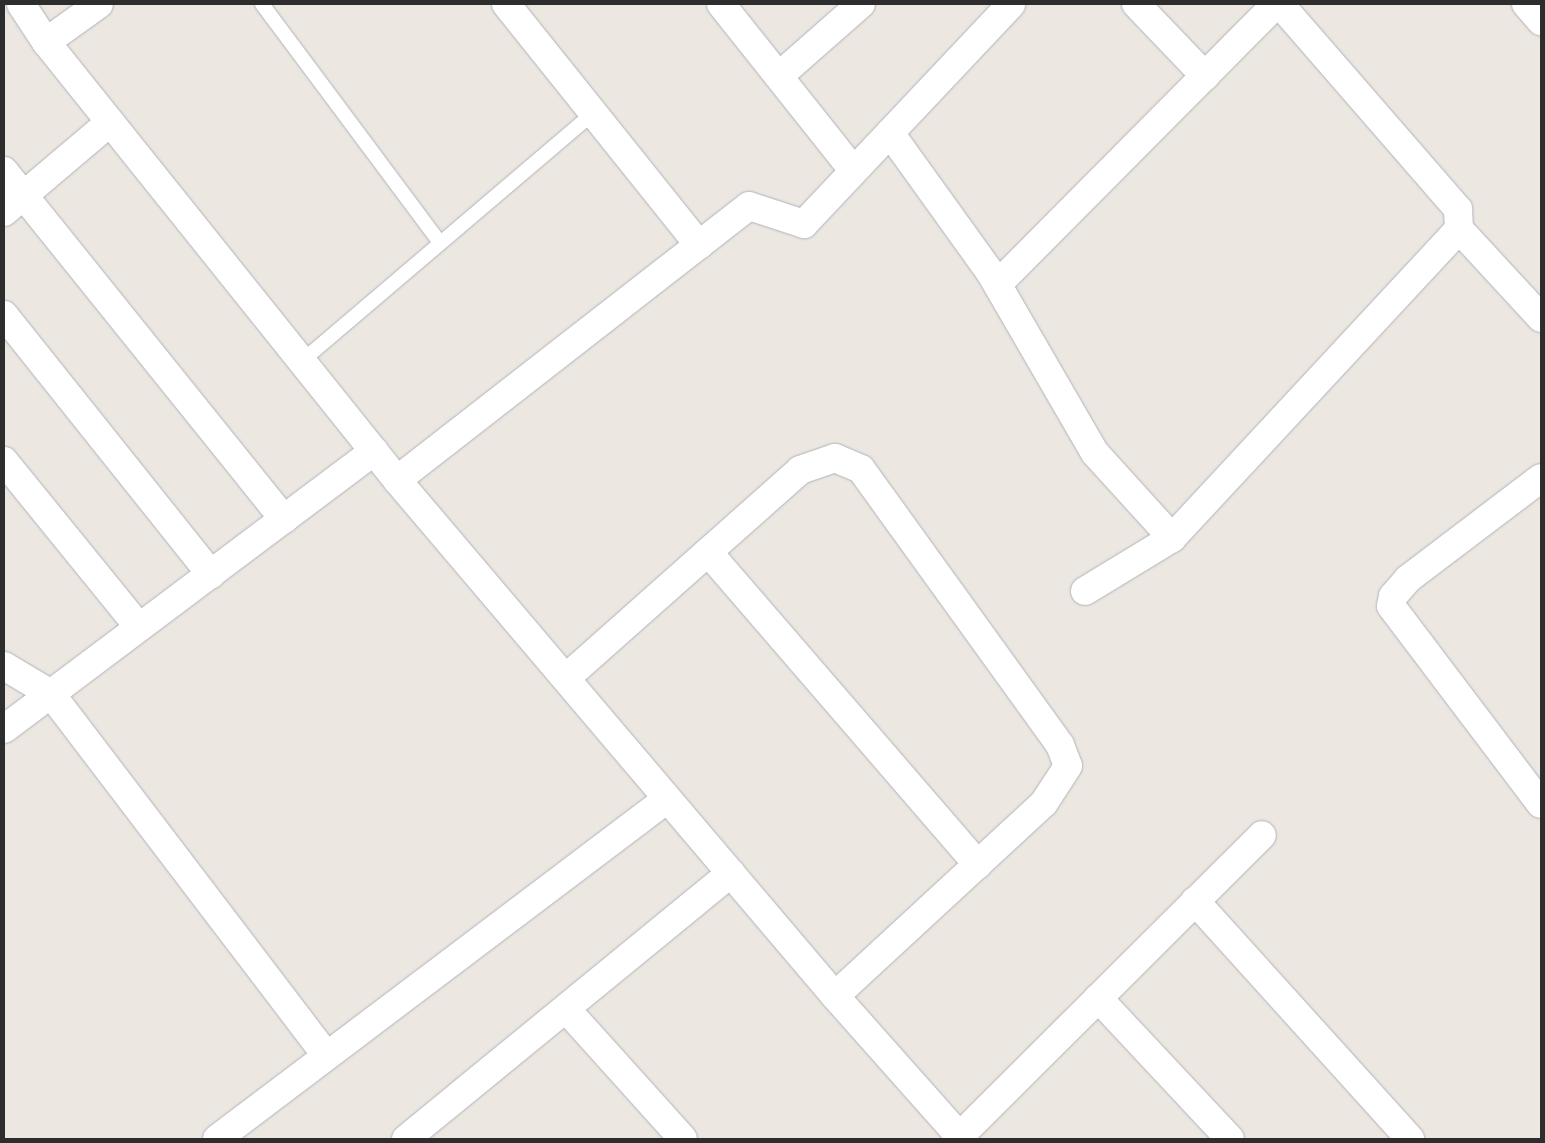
<!DOCTYPE html>
<html>
<head>
<meta charset="utf-8">
<style>
  body { margin:0 }
  #map { position:relative; width:1545px; height:1143px; overflow:hidden; background:#ece8e1; font-family:"Exo 2",sans-serif }
  div>[style] { position:absolute }
  .roads { filter:drop-shadow(0 0 1px #b1b2bb) drop-shadow(0 0 1px #b1b2bb) }
  .lane>* { height:14px; margin:-7px; padding:0 7px; transform-origin:7px; border-radius:7px; background:#fff }
  .street>* { height:28px; margin:-14px; padding:0 14px; transform-origin:14px; border-radius:14px; background:#fff }
  span { translate:-50% -50%; white-space:nowrap; text-align:center; line-height:1.15; -webkit-text-stroke:5px #fff; paint-order:stroke }
  .frame { position:absolute; inset:0; border:5px solid #2d2d2d; pointer-events:none }
</style>
</head>
<body>
<div id="map">
  <div class="roads">
    <div class="lane">
      <div style="left:262px;top:4px;width:298px;rotate:53.3deg"></div>
      <div style="left:302px;top:361px;width:382px;rotate:-40.4deg"></div>
    </div>
    <div class="street">
      <div style="left:21px;top:4px;width:45px;rotate:56.7deg"></div>
      <div style="left:46px;top:42px;width:561px;rotate:51.29deg"></div>
      <div style="left:506px;top:4px;width:309px;rotate:51.3deg"></div>
      <div style="left:721px;top:4px;width:213px;rotate:51.5deg"></div>
      <div style="left:1136px;top:4px;width:100px;rotate:46.2deg"></div>
      <div style="left:1526px;top:4px;width:23px;rotate:49deg"></div>
      <div style="left:46px;top:42px;width:65px;rotate:-35.6deg"></div>
      <div style="left:779px;top:76px;width:109px;rotate:-41.3deg"></div>
      <div style="left:890px;top:133px;width:171px;rotate:54.3deg"></div>
      <div style="left:990px;top:272px;width:209px;rotate:59.9deg"></div>
      <div style="left:1095px;top:453px;width:115px;rotate:47.8deg"></div>
      <div style="left:4px;top:171px;width:447px;rotate:51.2deg"></div>
      <div style="left:4px;top:212px;width:139px;rotate:-40.3deg"></div>
      <div style="left:1459px;top:229px;width:121px;rotate:47.3deg"></div>
      <div style="left:998px;top:284px;width:395px;rotate:-45.2deg"></div>
      <div style="left:4px;top:315px;width:332px;rotate:51.4deg"></div>
      <div style="left:4px;top:461px;width:214px;rotate:50.9deg"></div>
      <div style="left:1541px;top:478px;width:167px;rotate:142.8deg"></div>
      <div style="left:1408px;top:579px;width:23px;rotate:131deg"></div>
      <div style="left:1393px;top:596px;width:10px;rotate:101deg"></div>
      <div style="left:1391px;top:606px;width:248px;rotate:52.9deg"></div>
      <div style="left:708px;top:552px;width:413px;rotate:49.2deg"></div>
      <div style="left:1085px;top:591px;width:102px;rotate:-31.3deg"></div>
      <div style="left:1172px;top:538px;width:422px;rotate:-47.1deg"></div>
      <div style="left:1459px;top:229px;width:20px;rotate:-93deg"></div>
      <div style="left:1458px;top:209px;width:271px;rotate:-131deg"></div>
      <div style="left:4px;top:666px;width:55px;rotate:30.8deg"></div>
      <div style="left:51px;top:694px;width:455px;rotate:52.7deg"></div>
      <div style="left:566px;top:678px;width:313px;rotate:-41.6deg"></div>
      <div style="left:800px;top:470px;width:37px;rotate:-19deg"></div>
      <div style="left:835px;top:458px;width:28px;rotate:23deg"></div>
      <div style="left:861px;top:469px;width:340px;rotate:54.2deg"></div>
      <div style="left:1060px;top:745px;width:22px;rotate:69deg"></div>
      <div style="left:1068px;top:766px;width:44px;rotate:123deg"></div>
      <div style="left:1044px;top:803px;width:284px;rotate:137.3deg"></div>
      <div style="left:4px;top:729px;width:463px;rotate:-36.9deg"></div>
      <div style="left:1195px;top:901px;width:321px;rotate:47.9deg"></div>
      <div style="left:1098px;top:998px;width:193px;rotate:46.9deg"></div>
      <div style="left:567px;top:1010px;width:173px;rotate:48deg"></div>
      <div style="left:960px;top:1136px;width:426px;rotate:-44.9deg"></div>
      <div style="left:217px;top:1139px;width:564px;rotate:-37.07deg"></div>
      <div style="left:406px;top:1139px;width:420px;rotate:-39.3deg"></div>
      <div style="left:962px;top:1139px;width:191px;rotate:-131.6deg"></div>
      <div style="left:835px;top:996px;width:677px;rotate:-130.33deg"></div>
      <div style="left:397px;top:480px;width:446px;rotate:-37.9deg"></div>
      <div style="left:749px;top:206px;width:58px;rotate:18.1deg"></div>
      <div style="left:804px;top:224px;width:302px;rotate:-46.7deg"></div>
    </div>
  </div>
  <div class="frame"></div>
</div>
</body>
</html>
